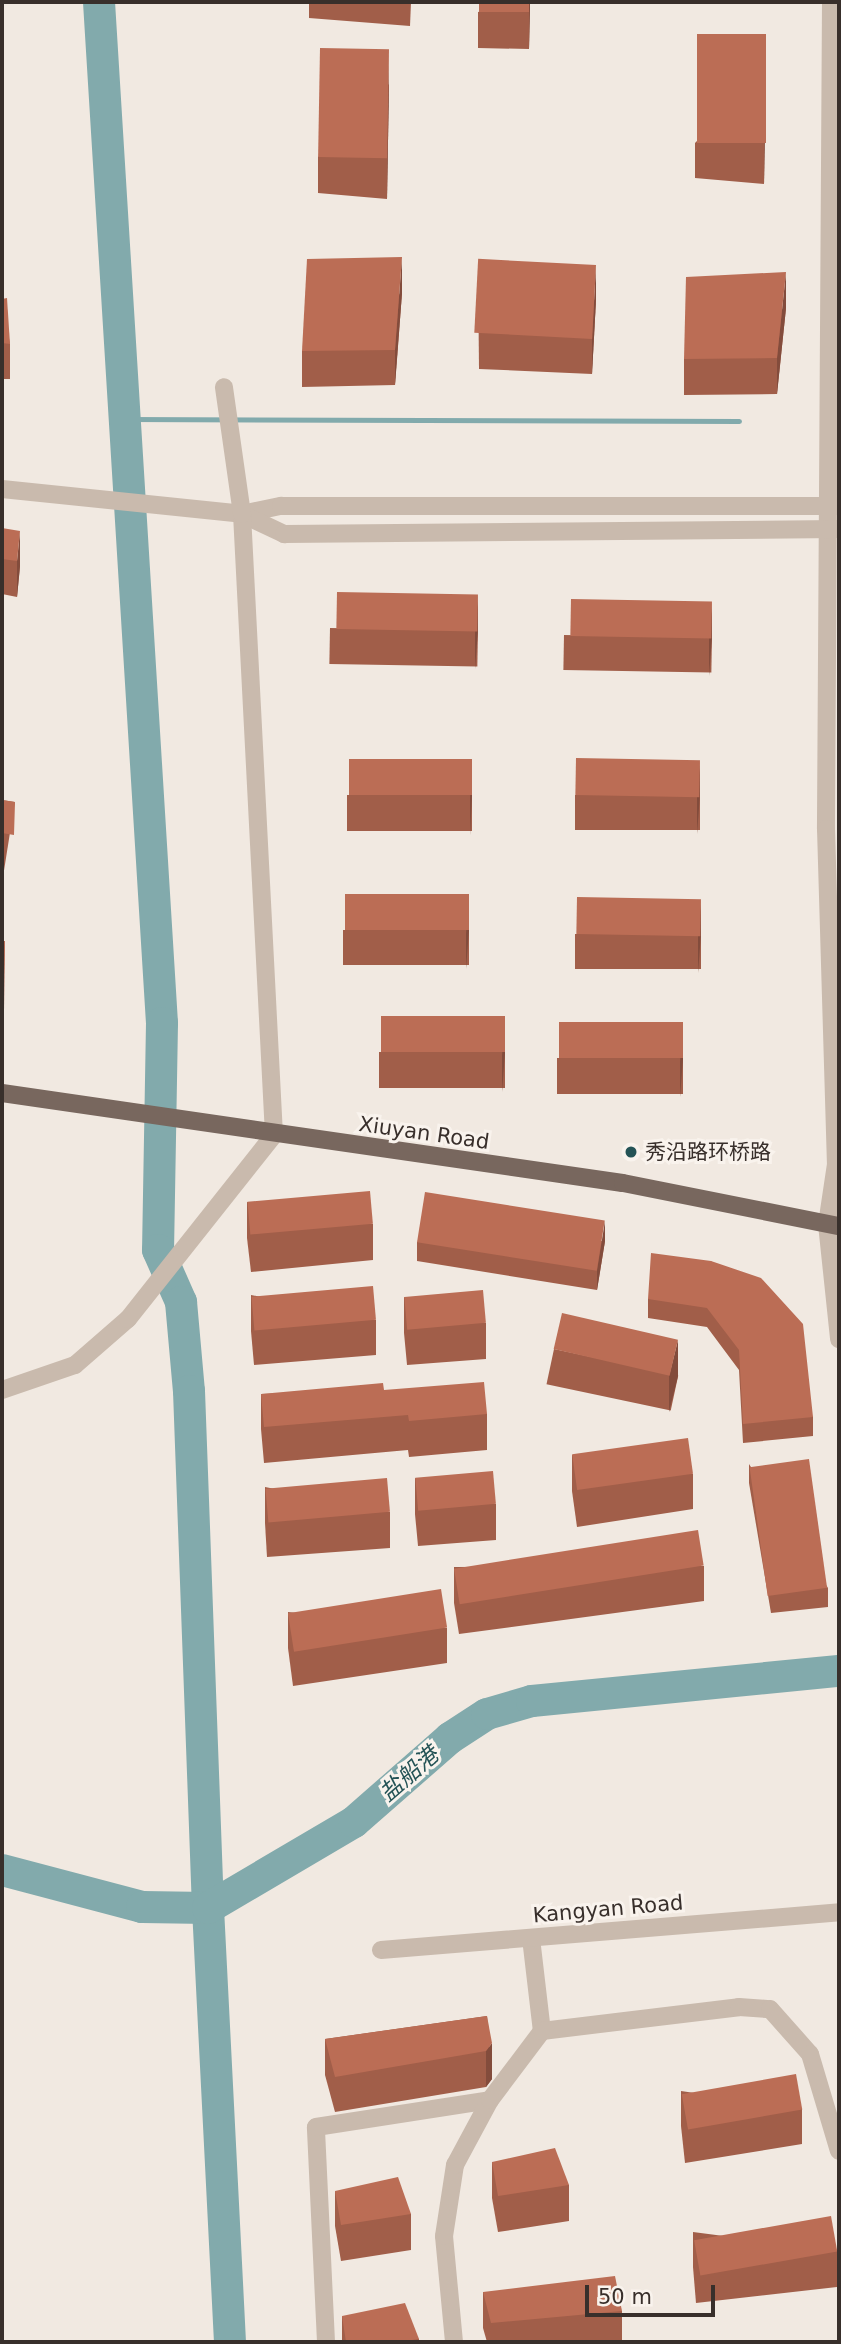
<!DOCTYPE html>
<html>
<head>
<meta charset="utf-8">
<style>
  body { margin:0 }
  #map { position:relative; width:841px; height:2344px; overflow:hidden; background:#f1e9e1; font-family:"DejaVu Sans","Noto Sans SC",sans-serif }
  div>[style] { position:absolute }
  .stream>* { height:5px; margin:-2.5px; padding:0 2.5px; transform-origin:2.5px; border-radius:2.5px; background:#82aaac }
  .river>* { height:32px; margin:-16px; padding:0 16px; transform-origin:16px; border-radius:16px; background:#82aaac }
  .minor>* { height:18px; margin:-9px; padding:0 9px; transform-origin:9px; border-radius:9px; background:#c9baad }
  .major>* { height:18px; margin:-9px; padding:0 9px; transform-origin:9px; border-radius:9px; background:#78675e }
  .wall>* { inset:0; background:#a15e49; transform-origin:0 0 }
  .shaded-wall>* { inset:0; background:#834c3c }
  .building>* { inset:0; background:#bb6d55; transform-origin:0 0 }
  .dots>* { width:19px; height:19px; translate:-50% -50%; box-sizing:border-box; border:4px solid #f9f3ed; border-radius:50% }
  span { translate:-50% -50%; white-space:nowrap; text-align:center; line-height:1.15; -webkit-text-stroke:6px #f9f3ed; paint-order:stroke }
  .street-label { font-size:21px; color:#382f2b }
  .poi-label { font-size:21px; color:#382f2b }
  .left { translate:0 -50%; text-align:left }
  .water-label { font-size:23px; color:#245356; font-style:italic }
  .frame { position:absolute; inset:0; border:4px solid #382f2b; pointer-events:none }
  .scale { position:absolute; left:585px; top:2285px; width:130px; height:32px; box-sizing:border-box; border:4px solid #382f2b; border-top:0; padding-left:9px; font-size:21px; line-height:24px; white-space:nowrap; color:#382f2b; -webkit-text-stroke:5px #f9f3ed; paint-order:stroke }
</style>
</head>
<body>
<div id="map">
  <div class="stream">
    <div style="left:126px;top:419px;width:613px;rotate:0.19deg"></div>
  </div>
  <div class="river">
    <div style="left:99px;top:2px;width:1023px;rotate:86.47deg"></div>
    <div style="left:162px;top:1023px;width:227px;rotate:91deg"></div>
    <div style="left:158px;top:1250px;width:57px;rotate:66.1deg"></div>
    <div style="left:181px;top:1302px;width:89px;rotate:84.9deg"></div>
    <div style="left:189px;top:1391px;width:517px;rotate:87.9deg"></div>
    <div style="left:208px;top:1908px;width:435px;rotate:87.1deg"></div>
    <div style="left:2px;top:1870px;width:145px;rotate:14.8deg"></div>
    <div style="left:142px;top:1907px;width:66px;rotate:0.9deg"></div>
    <div style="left:208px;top:1908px;width:169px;rotate:-30.5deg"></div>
    <div style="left:354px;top:1822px;width:128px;rotate:-41.2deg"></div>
    <div style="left:450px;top:1738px;width:44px;rotate:-33deg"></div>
    <div style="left:487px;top:1714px;width:47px;rotate:-16.1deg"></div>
    <div style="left:532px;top:1701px;width:308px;rotate:-5.6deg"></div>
  </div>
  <div class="minor">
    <div style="left:831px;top:2px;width:827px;rotate:90.35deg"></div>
    <div style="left:826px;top:829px;width:335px;rotate:88.3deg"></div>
    <div style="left:836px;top:1164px;width:61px;rotate:98.5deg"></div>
    <div style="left:827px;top:1224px;width:116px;rotate:84deg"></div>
    <div style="left:2px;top:489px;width:241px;rotate:5.9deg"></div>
    <div style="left:242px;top:514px;width:40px;rotate:-12deg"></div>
    <div style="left:281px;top:506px;width:558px"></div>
    <div style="left:242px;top:514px;width:47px;rotate:25.5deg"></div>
    <div style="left:284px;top:534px;width:555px;rotate:-0.52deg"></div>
    <div style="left:2px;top:1390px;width:77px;rotate:-18.9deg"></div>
    <div style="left:75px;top:1365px;width:70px;rotate:-41deg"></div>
    <div style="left:128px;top:1319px;width:235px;rotate:-51.6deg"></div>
    <div style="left:274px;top:1135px;width:622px;rotate:-92.95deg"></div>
    <div style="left:242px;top:514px;width:128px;rotate:-98.1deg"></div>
    <div style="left:531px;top:1938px;width:94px;rotate:83.3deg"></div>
    <div style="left:381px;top:1950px;width:460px;rotate:-4.7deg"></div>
    <div style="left:326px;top:2342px;width:215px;rotate:-92.7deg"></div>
    <div style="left:316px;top:2127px;width:176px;rotate:-8.8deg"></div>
    <div style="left:454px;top:2342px;width:106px;rotate:-95.4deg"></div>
    <div style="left:444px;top:2236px;width:72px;rotate:-81.2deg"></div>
    <div style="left:455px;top:2165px;width:74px;rotate:-61.7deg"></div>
    <div style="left:490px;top:2100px;width:86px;rotate:-53deg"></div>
    <div style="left:542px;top:2031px;width:198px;rotate:-6.9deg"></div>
    <div style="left:739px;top:2007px;width:31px;rotate:4deg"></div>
    <div style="left:770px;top:2009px;width:60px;rotate:48.4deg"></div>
    <div style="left:810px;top:2054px;width:101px;rotate:73.4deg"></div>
  </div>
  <div class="major">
    <div style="left:2px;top:1093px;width:627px;rotate:8.25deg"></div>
    <div style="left:623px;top:1183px;width:220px;rotate:11.3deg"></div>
  </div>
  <div class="wall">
    <div style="clip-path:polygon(309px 2px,411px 2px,410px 26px,309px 18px)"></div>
    <div style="clip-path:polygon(530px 2px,529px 49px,478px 48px,478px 12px)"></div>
    <div style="clip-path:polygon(766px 70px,764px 184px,695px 178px,695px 143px)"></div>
    <div style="clip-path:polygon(389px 84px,387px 199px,318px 193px,318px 157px)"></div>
    <div style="clip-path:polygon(478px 266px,596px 300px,592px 374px,479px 369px)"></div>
    <div style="clip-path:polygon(402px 293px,395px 385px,302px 387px,302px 351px)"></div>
    <div style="clip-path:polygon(2px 299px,10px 344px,10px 379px,2px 379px)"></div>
    <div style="clip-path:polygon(786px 308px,777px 394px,684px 395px,684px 359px)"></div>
    <div style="clip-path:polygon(2px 528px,20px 566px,17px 597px,2px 594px)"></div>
    <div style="left:330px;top:628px;width:148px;height:36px;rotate:1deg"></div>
    <div style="left:564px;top:635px;width:148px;height:35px;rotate:1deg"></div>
    <div style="left:347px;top:795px;width:125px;height:36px"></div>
    <div style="left:575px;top:795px;width:125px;height:35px"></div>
    <div style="left:2px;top:800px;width:13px;height:69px;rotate:9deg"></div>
    <div style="left:343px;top:930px;width:126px;height:35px"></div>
    <div style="left:575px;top:934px;width:126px;height:35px"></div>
    <div style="clip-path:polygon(2px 941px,5px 941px,4px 1011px,2px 1010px)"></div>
    <div style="left:379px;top:1052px;width:126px;height:36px"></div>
    <div style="left:557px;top:1058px;width:126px;height:36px"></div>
    <div style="clip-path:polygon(247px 1202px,373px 1224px,373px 1260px,251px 1272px,247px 1238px)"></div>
    <div style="clip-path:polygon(605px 1241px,597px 1290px,417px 1261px,417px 1242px)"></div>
    <div style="clip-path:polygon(711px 1261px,813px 1417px,813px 1436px,743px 1443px,739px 1370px,707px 1327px,648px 1318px,648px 1299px)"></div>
    <div style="clip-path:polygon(251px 1295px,376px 1320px,376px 1355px,254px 1365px,251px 1331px)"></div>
    <div style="clip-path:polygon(404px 1297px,486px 1323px,486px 1359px,407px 1365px,404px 1333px)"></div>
    <div style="left:554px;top:1349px;width:127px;height:36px;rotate:12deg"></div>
    <div style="clip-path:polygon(384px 1390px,487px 1414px,487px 1450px,409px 1457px,408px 1450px,264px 1463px,261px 1429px,261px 1394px)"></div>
    <div style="clip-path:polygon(572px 1455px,693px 1474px,693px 1509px,577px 1527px,572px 1491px)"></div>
    <div style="clip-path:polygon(749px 1464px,828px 1588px,828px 1607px,771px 1613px,749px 1483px)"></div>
    <div style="clip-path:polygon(415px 1478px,496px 1504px,496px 1540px,418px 1546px,415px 1514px)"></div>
    <div style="clip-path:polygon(265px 1487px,390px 1512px,390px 1548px,267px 1557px,265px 1523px)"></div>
    <div style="clip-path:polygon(704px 1566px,704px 1601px,459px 1634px,454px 1603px,454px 1567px)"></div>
    <div style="clip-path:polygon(288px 1612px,447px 1628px,447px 1663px,293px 1686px,288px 1648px)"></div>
    <div style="clip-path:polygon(487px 2016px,492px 2079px,486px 2087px,335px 2112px,325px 2075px,325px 2039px)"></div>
    <div style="clip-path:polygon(681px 2091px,802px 2109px,802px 2144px,685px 2163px,681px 2126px)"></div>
    <div style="clip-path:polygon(492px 2162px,569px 2185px,569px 2221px,498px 2232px,492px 2198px)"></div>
    <div style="clip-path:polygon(335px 2191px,411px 2214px,411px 2250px,341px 2261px,335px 2226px)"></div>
    <div style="clip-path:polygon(693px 2232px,837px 2251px,837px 2287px,696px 2303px,693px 2267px)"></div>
    <div style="clip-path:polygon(483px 2292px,622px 2311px,622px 2342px,487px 2342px,483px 2328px)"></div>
    <div style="clip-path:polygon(342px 2316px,419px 2339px,419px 2342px,342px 2342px)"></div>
  </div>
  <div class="shaded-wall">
    <div style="clip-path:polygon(529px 2px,530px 2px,530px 8px,529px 49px)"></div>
    <div style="clip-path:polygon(766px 34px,766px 70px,764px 184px,764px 148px)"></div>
    <div style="clip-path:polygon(389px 49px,389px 84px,387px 199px,387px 163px)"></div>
    <div style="clip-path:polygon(402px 257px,402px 293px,395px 385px,395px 350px)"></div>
    <div style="clip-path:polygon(596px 265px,596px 300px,592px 374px,592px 339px)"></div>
    <div style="clip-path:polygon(786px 272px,786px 308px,777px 394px,777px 358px)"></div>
    <div style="clip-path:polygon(20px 531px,20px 566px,17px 597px,17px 561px)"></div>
    <div style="clip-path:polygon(478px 595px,478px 630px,475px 669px,475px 634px)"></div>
    <div style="clip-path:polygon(712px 602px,712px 637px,709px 676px,709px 641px)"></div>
    <div style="clip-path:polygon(472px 760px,472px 796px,470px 835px,470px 799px)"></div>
    <div style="clip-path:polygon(700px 760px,700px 795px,697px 834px,697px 798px)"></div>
    <div style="clip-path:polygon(469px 895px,469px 930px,466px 969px,466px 934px)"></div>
    <div style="clip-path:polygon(701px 899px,701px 934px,698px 973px,698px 938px)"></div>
    <div style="clip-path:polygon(505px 1017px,505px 1053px,502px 1092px,502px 1056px)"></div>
    <div style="clip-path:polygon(683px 1023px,683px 1059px,680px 1097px,680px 1062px)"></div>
    <div style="clip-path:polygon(605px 1221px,605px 1241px,597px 1290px,597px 1271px)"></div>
    <div style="clip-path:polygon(678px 1340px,678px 1376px,669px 1412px,669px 1376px)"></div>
    <div style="clip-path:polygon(492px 2043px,492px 2079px,486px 2087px,486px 2051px)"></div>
  </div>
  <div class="building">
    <div style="left:479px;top:2px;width:50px;height:10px"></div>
    <div style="left:697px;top:34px;width:69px;height:109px"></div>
    <div style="left:320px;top:48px;width:69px;height:109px;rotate:1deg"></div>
    <div style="clip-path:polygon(402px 257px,395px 350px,302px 351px,307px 259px)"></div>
    <div style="left:596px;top:265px;width:74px;height:118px;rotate:93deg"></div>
    <div style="clip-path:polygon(786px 272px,777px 358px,684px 359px,686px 277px)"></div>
    <div style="clip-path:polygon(7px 298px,10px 344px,2px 343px,2px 299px)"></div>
    <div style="clip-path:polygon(2px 528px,20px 531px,17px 561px,2px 559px)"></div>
    <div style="left:337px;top:592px;width:141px;height:37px;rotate:1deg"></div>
    <div style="left:571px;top:599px;width:141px;height:37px;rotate:1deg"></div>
    <div style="left:576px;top:758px;width:124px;height:37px;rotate:1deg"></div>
    <div style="left:349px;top:759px;width:123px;height:36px"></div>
    <div style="clip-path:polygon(2px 800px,15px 802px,14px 835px,2px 833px)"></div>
    <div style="left:345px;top:894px;width:124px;height:36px"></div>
    <div style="left:577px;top:897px;width:124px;height:37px;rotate:1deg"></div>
    <div style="clip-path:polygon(2px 941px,5px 941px,4px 975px,2px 975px)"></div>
    <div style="left:381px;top:1016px;width:124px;height:36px"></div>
    <div style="left:559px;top:1022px;width:124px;height:36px"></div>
    <div style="left:370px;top:1191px;width:33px;height:123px;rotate:85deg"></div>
    <div style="left:425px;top:1192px;width:182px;height:51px;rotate:9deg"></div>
    <div style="clip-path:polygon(651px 1253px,711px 1261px,761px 1278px,803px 1324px,813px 1417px,743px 1424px,739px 1350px,707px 1308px,648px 1299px)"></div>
    <div style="left:373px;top:1286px;width:34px;height:122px;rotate:85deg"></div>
    <div style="left:483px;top:1290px;width:33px;height:79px;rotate:85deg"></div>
    <div style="left:562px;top:1313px;width:119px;height:37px;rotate:13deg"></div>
    <div style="clip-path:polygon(484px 1382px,487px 1414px,409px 1421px,408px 1415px,264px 1427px,261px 1394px,383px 1383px,384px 1390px)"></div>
    <div style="left:688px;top:1438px;width:36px;height:117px;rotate:82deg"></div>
    <div style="left:809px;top:1459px;width:130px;height:60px;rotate:82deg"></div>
    <div style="left:493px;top:1471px;width:33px;height:78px;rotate:85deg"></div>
    <div style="left:387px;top:1478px;width:34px;height:122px;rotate:85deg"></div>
    <div style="left:698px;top:1530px;width:36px;height:247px;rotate:81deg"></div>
    <div style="left:441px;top:1589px;width:39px;height:155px;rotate:81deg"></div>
    <div style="clip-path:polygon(487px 2016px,492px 2043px,486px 2051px,335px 2077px,325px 2039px)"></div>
    <div style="left:796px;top:2074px;width:36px;height:116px;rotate:80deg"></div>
    <div style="clip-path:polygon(555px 2148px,569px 2185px,498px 2196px,492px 2162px)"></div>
    <div style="clip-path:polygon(398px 2177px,411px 2214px,341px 2225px,335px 2191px)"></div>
    <div style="left:831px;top:2216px;width:36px;height:139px;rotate:80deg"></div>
    <div style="clip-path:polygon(615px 2276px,622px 2311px,491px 2323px,483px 2292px)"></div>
    <div style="clip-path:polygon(405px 2303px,419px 2339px,399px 2342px,346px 2342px,342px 2316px)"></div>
  </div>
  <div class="dots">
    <div style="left:631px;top:1152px;background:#245356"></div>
  </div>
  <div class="street-label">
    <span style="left:424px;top:1133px;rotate:8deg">Xiuyan Road</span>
    <span style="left:608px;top:1909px;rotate:-5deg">Kangyan Road</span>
  </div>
  <div class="poi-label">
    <span class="left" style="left:645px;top:1152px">秀沿路环桥路</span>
  </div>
  <div class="water-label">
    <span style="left:409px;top:1774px;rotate:-41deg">盐船港</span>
  </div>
  <div class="frame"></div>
  <div class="scale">50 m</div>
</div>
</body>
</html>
